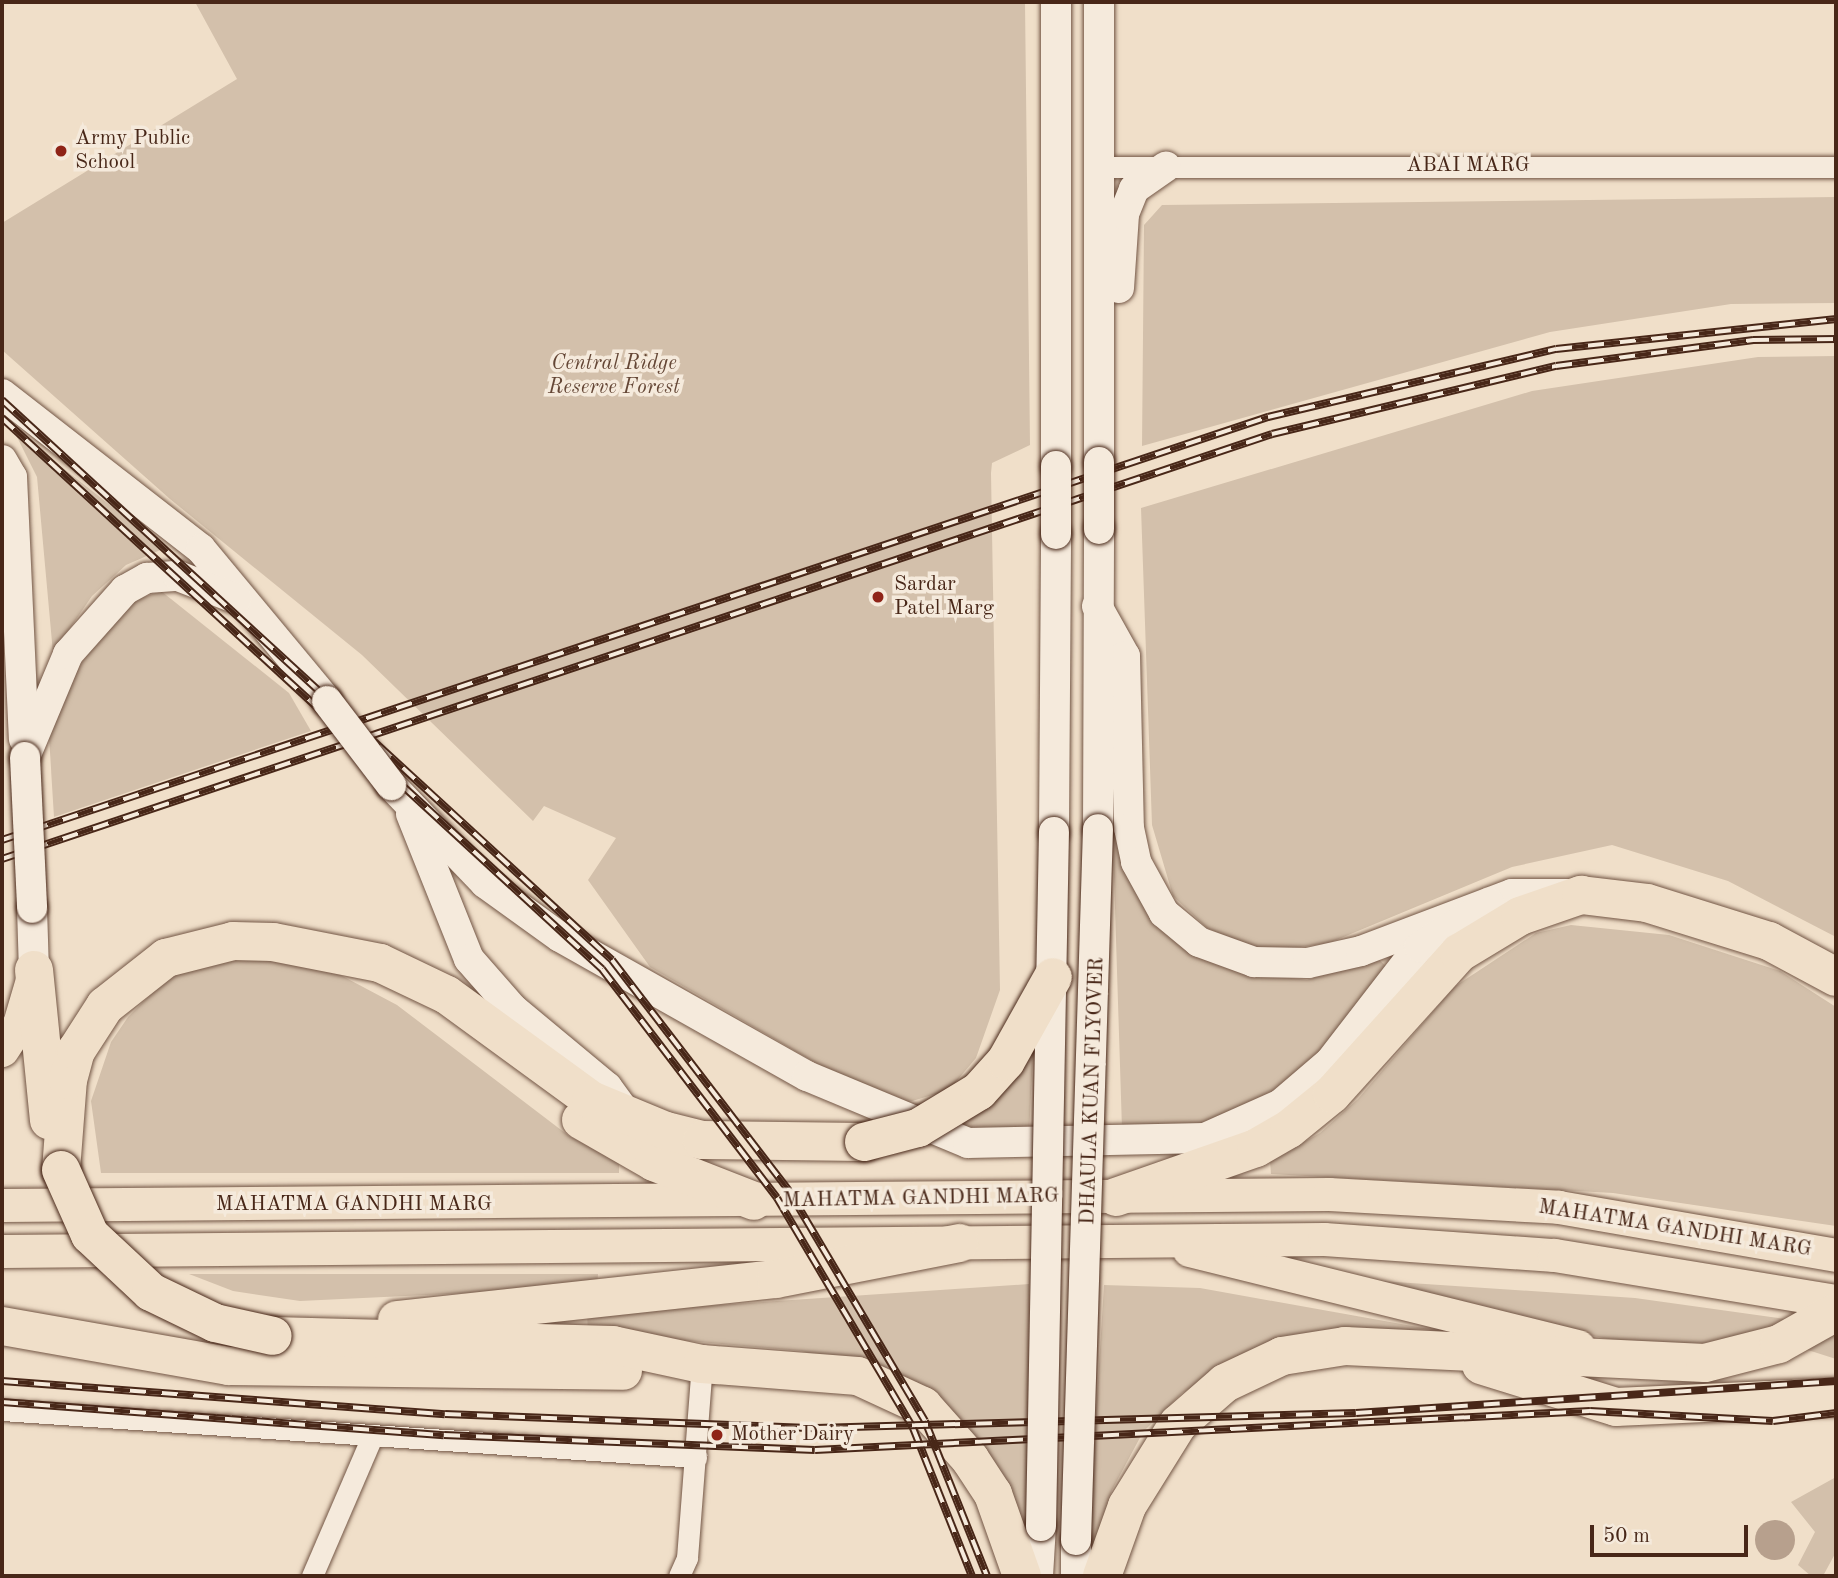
<!DOCTYPE html>
<html>
<head>
<meta charset="utf-8">
<style>
  body { margin:0 }
  #map { position:relative; width:1838px; height:1578px; overflow:hidden; background:#f0dfc9; font-family:"Old Standard TT",serif }
  div>[style] { position:absolute }
  .green>* { inset:0; background:#d3c0ab }
  .water>* { inset:0; background:#b7a08d }
  .round { border-radius:50% }
  .roads { filter:drop-shadow(0 0 2px #725544) drop-shadow(0 0 2px #725544) }
  .street>* { height:21px; margin:-10.5px; padding:0 10.5px; transform-origin:10.5px; border-radius:10.5px; background:#f5eadc }
  .secondary>* { height:30px; margin:-15px; padding:0 15px; transform-origin:15px; border-radius:15px; background:#f5eadc }
  .primary>* { height:33px; margin:-16.5px; padding:0 16.5px; transform-origin:16.5px; border-radius:16.5px; background:#f0dfc9 }
  .highway>* { height:38px; margin:-19px; padding:0 19px; transform-origin:19px; border-radius:19px; background:#f0dfc9 }
  .rail>* { height:8px; margin-top:-4px; transform-origin:0; background:repeating-linear-gradient(90deg,#f5eadc 0 16px,#482718 0 32px); box-sizing:border-box; border-block:2px solid #482718 }
  .bridges { filter:drop-shadow(0 0 2px #482718) drop-shadow(0 0 2px #482718) }
  .secondary-bridge>* { height:30px; margin:-15px; padding:0 15px; transform-origin:15px; border-radius:15px; background:#f5eadc }
  .highway-bridge>* { height:38px; margin:-19px; padding:0 19px; transform-origin:19px; border-radius:19px; background:#f0dfc9 }
  .dots>* { width:19px; height:19px; translate:-50% -50%; box-sizing:border-box; border:4px solid #f5eadc; border-radius:50% }
  span { translate:-50% -50%; white-space:nowrap; text-align:center; line-height:1.15; -webkit-text-stroke:7px #f5eadc; paint-order:stroke }
  .poi-label { font-size:21px; color:#482718 }
  .left { translate:0 -50%; text-align:left }
  .street-label { font-size:21px; color:#482718 }
  .park-label { font-size:21px; color:#644635; font-style:italic }
  .frame { position:absolute; inset:0; border:4px solid #482718; pointer-events:none }
  .scale { position:absolute; left:1590px; top:1525px; width:158px; height:32px; box-sizing:border-box; border:4px solid #482718; border-top:0; padding-left:9px; font-size:21px; line-height:24px; white-space:nowrap; color:#482718; -webkit-text-stroke:5px #f5eadc; paint-order:stroke }
</style>
</head>
<body>
<div id="map">
  <div class="green">
    <div style="clip-path:polygon(195px 2px,1025px 2px,1030px 445px,992px 463px,991px 473px,1000px 990px,976px 1058px,949px 1090px,892px 1107px,650px 967px,588px 880px,616px 838px,544px 806px,533px 821px,362px 655px,170px 499px,2px 350px,2px 223px,237px 79px)"></div>
    <div style="clip-path:polygon(1836px 197px,1836px 303px,1731px 304px,1550px 332px,1142px 446px,1144px 225px,1162px 205px)"></div>
    <div style="clip-path:polygon(1836px 356px,1836px 937px,1728px 881px,1612px 845px,1512px 867px,1329px 943px,1264px 952px,1207px 928px,1173px 896px,1152px 825px,1141px 508px,1532px 391px,1758px 357px)"></div>
    <div style="clip-path:polygon(13px 429px,165px 548px,126px 565px,92px 596px,53px 653px,37px 477px)"></div>
    <div style="clip-path:polygon(161px 591px,289px 693px,311px 731px,54px 817px,49px 736px,67px 685px,98px 638px,136px 600px)"></div>
    <div style="clip-path:polygon(1107px 655px,1134px 873px,1252px 973px,1307px 980px,1377px 958px,1387px 967px,1341px 1033px,1271px 1100px,1191px 1128px,1122px 1129px)"></div>
    <div style="clip-path:polygon(1571px 925px,1669px 935px,1780px 971px,1836px 1007px,1836px 1226px,1613px 1193px,1271px 1174px,1270px 1161px,1320px 1133px,1358px 1099px,1454px 987px,1536px 933px)"></div>
    <div style="clip-path:polygon(262px 952px,331px 970px,397px 1005px,569px 1136px,619px 1162px,619px 1173px,101px 1173px,91px 1101px,111px 1042px,128px 1017px,168px 977px)"></div>
    <div style="clip-path:polygon(1034px 1032px,1029px 1135px,951px 1125px)"></div>
    <div style="clip-path:polygon(189px 1274px,598px 1274px,597px 1287px,300px 1301px,233px 1291px)"></div>
    <div style="clip-path:polygon(1306px 1276px,1635px 1298px,1836px 1326px,1836px 1359px,1754px 1333px,1705px 1344px,1613px 1340px)"></div>
    <div style="clip-path:polygon(1029px 1284px,1028px 1534px,869px 1370px,802px 1351px,588px 1332px,587px 1314px)"></div>
    <div style="clip-path:polygon(1104px 1285px,1200px 1288px,1429px 1329px,1343px 1333px,1239px 1361px,1182px 1393px,1143px 1432px,1112px 1490px,1086px 1576px)"></div>
    <div style="clip-path:polygon(1836px 1477px,1836px 1552px,1823px 1576px,1811px 1576px,1798px 1565px,1815px 1532px,1791px 1502px)"></div>
  </div>
  <div class="water">
    <div class="round" style="left:1755px;top:1520px;width:40px;height:40px"></div>
  </div>
  <div class="roads">
    <div class="street">
      <div style="left:1100px;top:167px;width:736px"></div>
      <div style="left:2px;top:1410px;width:696px;rotate:3.87deg"></div>
      <div style="left:312px;top:1576px;width:149px;rotate:-66.7deg"></div>
      <div style="left:679px;top:1576px;width:20px;rotate:-66deg"></div>
      <div style="left:687px;top:1558px;width:195px;rotate:-85.6deg"></div>
    </div>
    <div class="secondary">
      <div style="left:1119px;top:288px;width:74px;rotate:-86.1deg"></div>
      <div style="left:1124px;top:214px;width:27px;rotate:-68deg"></div>
      <div style="left:1134px;top:189px;width:39px;rotate:-35deg"></div>
      <div style="left:2px;top:394px;width:252px;rotate:37.9deg"></div>
      <div style="left:201px;top:549px;width:197px;rotate:50.3deg"></div>
      <div style="left:2px;top:460px;width:20px;rotate:60deg"></div>
      <div style="left:12px;top:477px;width:262px;rotate:87.4deg"></div>
      <div style="left:1099px;top:462px;width:460px;rotate:-90deg"></div>
      <div style="left:1056px;top:466px;width:464px;rotate:-90deg"></div>
      <div style="left:1097px;top:606px;width:57px;rotate:60.8deg"></div>
      <div style="left:1125px;top:656px;width:172px;rotate:88.7deg"></div>
      <div style="left:1129px;top:828px;width:35px;rotate:78deg"></div>
      <div style="left:1136px;top:862px;width:58px;rotate:61.2deg"></div>
      <div style="left:1164px;top:913px;width:45px;rotate:39.6deg"></div>
      <div style="left:1199px;top:942px;width:59px;rotate:20deg"></div>
      <div style="left:1254px;top:962px;width:54px;rotate:1.1deg"></div>
      <div style="left:1308px;top:963px;width:54px;rotate:-12.8deg"></div>
      <div style="left:1361px;top:951px;width:161px;rotate:-20.7deg"></div>
      <div style="left:1512px;top:894px;width:65px"></div>
      <div style="left:25px;top:757px;width:112px;rotate:-67.3deg"></div>
      <div style="left:68px;top:654px;width:86px;rotate:-48.3deg"></div>
      <div style="left:125px;top:590px;width:25px;rotate:-29deg"></div>
      <div style="left:147px;top:578px;width:31px;rotate:-4deg"></div>
      <div style="left:178px;top:576px;width:63px;rotate:21.3deg"></div>
      <div style="left:391px;top:785px;width:136px;rotate:46.2deg"></div>
      <div style="left:485px;top:883px;width:92px;rotate:35.8deg"></div>
      <div style="left:560px;top:937px;width:283px;rotate:29.4deg"></div>
      <div style="left:807px;top:1076px;width:174px;rotate:22.6deg"></div>
      <div style="left:968px;top:1143px;width:237px;rotate:-1.2deg"></div>
      <div style="left:1205px;top:1138px;width:83px;rotate:-24.1deg"></div>
      <div style="left:1281px;top:1104px;width:65px;rotate:-40.6deg"></div>
      <div style="left:1330px;top:1062px;width:145px;rotate:-52.3deg"></div>
      <div style="left:1419px;top:947px;width:83px;rotate:-32.2deg"></div>
      <div style="left:411px;top:814px;width:156px;rotate:68.2deg"></div>
      <div style="left:469px;top:959px;width:67px;rotate:48.7deg"></div>
      <div style="left:513px;top:1009px;width:122px;rotate:39.7deg"></div>
      <div style="left:607px;top:1087px;width:36px;rotate:54deg"></div>
      <div style="left:1098px;top:829px;width:300px;rotate:-89.8deg"></div>
      <div style="left:1054px;top:832px;width:298px;rotate:-89.6deg"></div>
      <div style="left:32px;top:908px;width:62px;rotate:88.2deg"></div>
      <div style="left:1076px;top:1540px;width:36px;rotate:90deg"></div>
      <div style="left:1038px;top:1576px;width:50px;rotate:-86.6deg"></div>
    </div>
    <div class="primary">
      <div style="left:2px;top:1050px;width:31px;rotate:-57deg"></div>
      <div style="left:19px;top:1024px;width:50px;rotate:-73.7deg"></div>
      <div style="left:2px;top:1205px;width:1327px;rotate:-0.47deg"></div>
      <div style="left:1329px;top:1194px;width:230px;rotate:3.2deg"></div>
      <div style="left:1559px;top:1207px;width:281px;rotate:9.8deg"></div>
      <div style="left:1189px;top:1250px;width:401px;rotate:13.9deg"></div>
      <div style="left:2px;top:1251px;width:1322px;rotate:-0.52deg"></div>
      <div style="left:1324px;top:1239px;width:231px;rotate:4deg"></div>
      <div style="left:1554px;top:1255px;width:286px;rotate:9.3deg"></div>
    </div>
    <div class="highway">
      <div style="left:34px;top:970px;width:151px;rotate:84.3deg"></div>
      <div style="left:581px;top:1120px;width:84px;rotate:29.9deg"></div>
      <div style="left:654px;top:1162px;width:107px;rotate:21.3deg"></div>
      <div style="left:61px;top:1170px;width:90px;rotate:-85.6deg"></div>
      <div style="left:68px;top:1080px;width:30px;rotate:-75deg"></div>
      <div style="left:76px;top:1051px;width:54px;rotate:-57.2deg"></div>
      <div style="left:105px;top:1006px;width:78px;rotate:-38.2deg"></div>
      <div style="left:166px;top:958px;width:69px;rotate:-14.2deg"></div>
      <div style="left:233px;top:941px;width:40px;rotate:1.4deg"></div>
      <div style="left:273px;top:942px;width:109px;rotate:11.1deg"></div>
      <div style="left:380px;top:963px;width:74px;rotate:25.5deg"></div>
      <div style="left:447px;top:995px;width:178px;rotate:36.1deg"></div>
      <div style="left:591px;top:1100px;width:81px;rotate:22.5deg"></div>
      <div style="left:666px;top:1131px;width:37px;rotate:14deg"></div>
      <div style="left:702px;top:1140px;width:162px;rotate:0.7deg"></div>
      <div style="left:1116px;top:1197px;width:148px;rotate:-19.3deg"></div>
      <div style="left:1256px;top:1148px;width:38px;rotate:-30deg"></div>
      <div style="left:1289px;top:1129px;width:55px;rotate:-39.1deg"></div>
      <div style="left:1332px;top:1094px;width:190px;rotate:-48deg"></div>
      <div style="left:1459px;top:953px;width:71px;rotate:-31.2deg"></div>
      <div style="left:1520px;top:916px;width:65px;rotate:-19deg"></div>
      <div style="left:1581px;top:895px;width:66px;rotate:6.9deg"></div>
      <div style="left:1647px;top:903px;width:128px;rotate:17.3deg"></div>
      <div style="left:1769px;top:941px;width:76px;rotate:28.2deg"></div>
      <div style="left:397px;top:1320px;width:381px;rotate:-6.2deg"></div>
      <div style="left:776px;top:1279px;width:187px;rotate:-11.1deg"></div>
      <div style="left:2px;top:1326px;width:230px;rotate:10deg"></div>
      <div style="left:229px;top:1366px;width:394px;rotate:0.7deg"></div>
      <div style="left:273px;top:1336px;width:340px;rotate:1.5deg"></div>
      <div style="left:613px;top:1345px;width:91px;rotate:12.1deg"></div>
      <div style="left:702px;top:1364px;width:156px;rotate:4.4deg"></div>
      <div style="left:858px;top:1376px;width:72px;rotate:24.8deg"></div>
      <div style="left:923px;top:1406px;width:71px;rotate:48.4deg"></div>
      <div style="left:970px;top:1459px;width:42px;rotate:56.7deg"></div>
      <div style="left:993px;top:1494px;width:87px;rotate:70.5deg"></div>
      <div style="left:1481px;top:1365px;width:141px;rotate:17.3deg"></div>
      <div style="left:1616px;top:1407px;width:220px;rotate:-2.6deg"></div>
      <div style="left:1102px;top:1576px;width:74px;rotate:-70.3deg"></div>
      <div style="left:1127px;top:1506px;width:97px;rotate:-58.1deg"></div>
      <div style="left:1178px;top:1424px;width:62px;rotate:-41.1deg"></div>
      <div style="left:1225px;top:1383px;width:63px;rotate:-25.3deg"></div>
      <div style="left:1282px;top:1356px;width:64px;rotate:-9deg"></div>
      <div style="left:1345px;top:1346px;width:360px;rotate:2.7deg"></div>
      <div style="left:1705px;top:1363px;width:76px;rotate:-14.4deg"></div>
      <div style="left:1779px;top:1344px;width:65px;rotate:-29.3deg"></div>
    </div>
  </div>
  <div class="rail">
    <div style="left:2px;top:400px;width:828px;rotate:42.55deg"></div>
    <div style="left:612px;top:960px;width:291px;rotate:52.5deg"></div>
    <div style="left:789px;top:1191px;width:267px;rotate:59.4deg"></div>
    <div style="left:925px;top:1421px;width:167px;rotate:68.2deg"></div>
    <div style="left:2px;top:418px;width:815px;rotate:42.56deg"></div>
    <div style="left:602px;top:969px;width:288px;rotate:52.6deg"></div>
    <div style="left:777px;top:1198px;width:267px;rotate:59.4deg"></div>
    <div style="left:913px;top:1428px;width:159px;rotate:68.3deg"></div>
    <div style="left:2px;top:840px;width:1335px;rotate:-18.48deg"></div>
    <div style="left:1268px;top:417px;width:296px;rotate:-13.3deg"></div>
    <div style="left:1556px;top:349px;width:282px;rotate:-6.1deg"></div>
    <div style="left:2px;top:859px;width:1339px;rotate:-18.5deg"></div>
    <div style="left:1272px;top:434px;width:292px;rotate:-13.5deg"></div>
    <div style="left:1556px;top:366px;width:199px;rotate:-7.5deg"></div>
    <div style="left:1753px;top:340px;width:83px;rotate:-0.7deg"></div>
    <div style="left:2px;top:1381px;width:444px;rotate:4.3deg"></div>
    <div style="left:445px;top:1414px;width:371px;rotate:2.2deg"></div>
    <div style="left:816px;top:1428px;width:540px;rotate:-1.59deg"></div>
    <div style="left:1356px;top:1413px;width:481px;rotate:-3.8deg"></div>
    <div style="left:2px;top:1402px;width:443px;rotate:4.3deg"></div>
    <div style="left:444px;top:1435px;width:371px;rotate:2.3deg"></div>
    <div style="left:815px;top:1450px;width:776px;rotate:-2.88deg"></div>
    <div style="left:1590px;top:1411px;width:183px;rotate:3.1deg"></div>
    <div style="left:1773px;top:1421px;width:64px;rotate:-7.2deg"></div>
  </div>
  <div class="bridges">
    <div class="secondary-bridge">
      <div style="left:1099px;top:462px;width:67px;rotate:90deg"></div>
      <div style="left:1056px;top:534px;width:68px;rotate:-90deg"></div>
      <div style="left:327px;top:701px;width:106px;rotate:52.7deg"></div>
      <div style="left:25px;top:757px;width:151px;rotate:87.3deg"></div>
      <div style="left:1041px;top:1526px;width:694px;rotate:-88.93deg"></div>
      <div style="left:1076px;top:1540px;width:711px;rotate:-88.23deg"></div>
    </div>
    <div class="highway-bridge">
      <div style="left:864px;top:1142px;width:56px;rotate:-14.5deg"></div>
      <div style="left:918px;top:1128px;width:71px;rotate:-31.2deg"></div>
      <div style="left:979px;top:1091px;width:40px;rotate:-48deg"></div>
      <div style="left:1006px;top:1061px;width:96px;rotate:-60.8deg"></div>
      <div style="left:61px;top:1170px;width:71px;rotate:66deg"></div>
      <div style="left:90px;top:1235px;width:83px;rotate:43.1deg"></div>
      <div style="left:151px;top:1292px;width:71px;rotate:25.8deg"></div>
      <div style="left:215px;top:1323px;width:59px;rotate:12.6deg"></div>
    </div>
  </div>
  <div class="dots">
    <div style="left:61px;top:151px;background:#8f2418"></div>
    <div style="left:878px;top:597px;background:#8f2418"></div>
    <div style="left:717px;top:1435px;background:#8f2418"></div>
  </div>
  <div class="poi-label">
    <span class="left" style="left:75px;top:151px">Army Public<br>School</span>
    <span class="left" style="left:894px;top:597px">Sardar<br>Patel Marg</span>
    <span class="left" style="left:731px;top:1435px">Mother Dairy</span>
  </div>
  <div class="street-label">
    <span style="left:1468px;top:166px">ABAI MARG</span>
    <span style="left:1093px;top:1091px;rotate:-88deg">DHAULA KUAN FLYOVER</span>
    <span style="left:921px;top:1199px;rotate:-1deg">MAHATMA GANDHI MARG</span>
    <span style="left:354px;top:1205px">MAHATMA GANDHI MARG</span>
    <span style="left:1675px;top:1229px;rotate:9deg">MAHATMA GANDHI MARG</span>
  </div>
  <div class="park-label">
    <span style="left:614px;top:376px">Central Ridge<br>Reserve Forest</span>
  </div>
  <div class="frame"></div>
  <div class="scale">50 m</div>
</div>
</body>
</html>
